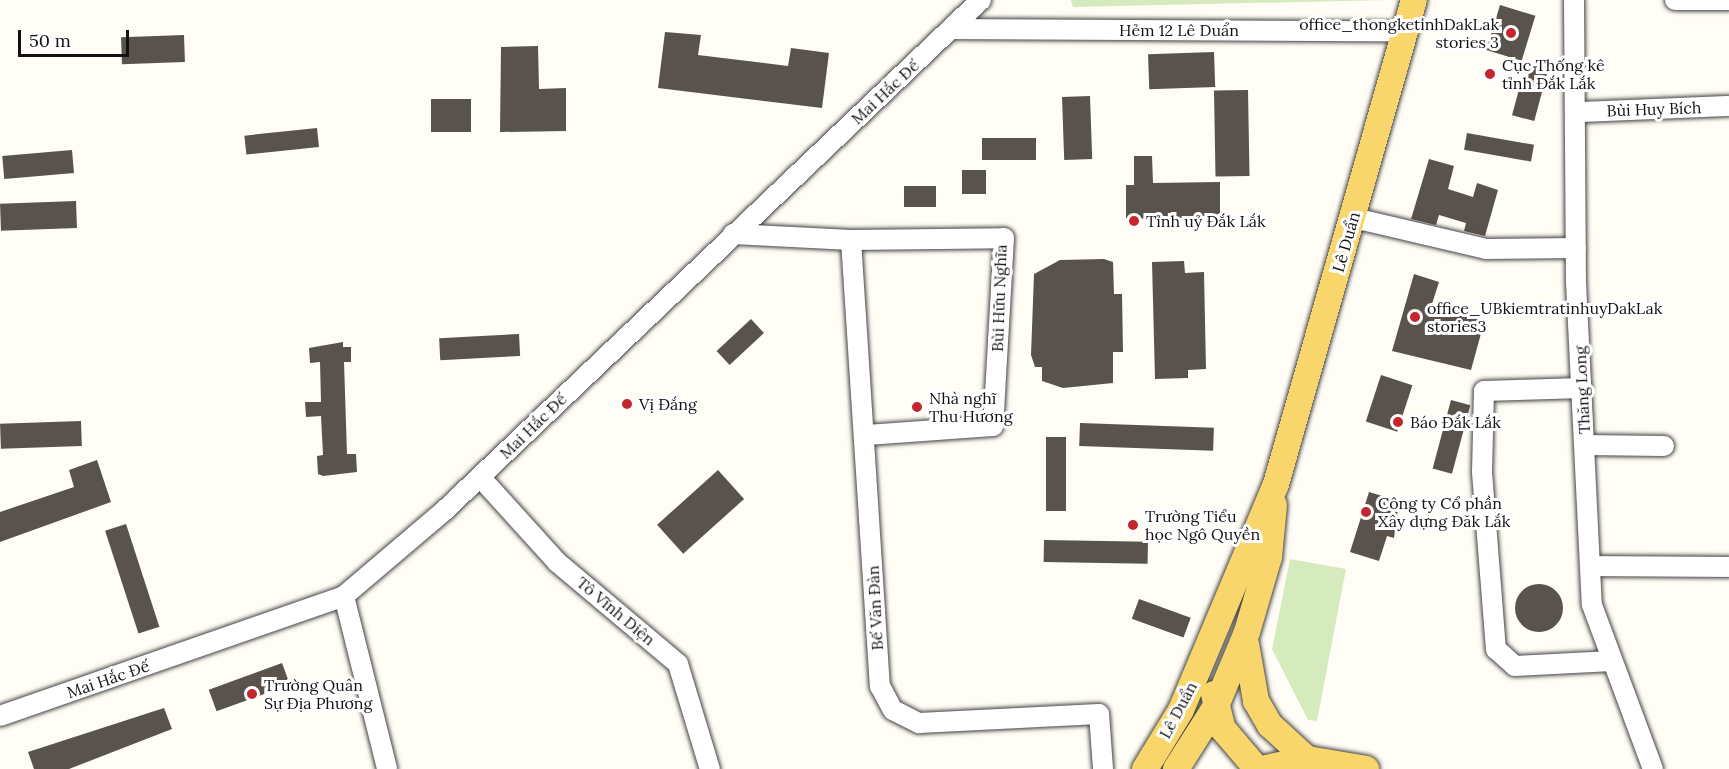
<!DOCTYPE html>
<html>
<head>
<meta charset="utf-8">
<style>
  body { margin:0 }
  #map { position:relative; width:1729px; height:769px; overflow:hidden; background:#fffdf5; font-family:Lora,serif }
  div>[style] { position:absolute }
  .green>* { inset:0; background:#d5ebbd }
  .building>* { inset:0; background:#5a524d; transform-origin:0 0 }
  .round { border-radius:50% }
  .roads { filter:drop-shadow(0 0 2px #444) drop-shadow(0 0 2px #444) }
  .minor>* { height:20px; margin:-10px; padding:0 10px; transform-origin:10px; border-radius:10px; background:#fff }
  .major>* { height:26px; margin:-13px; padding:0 13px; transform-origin:13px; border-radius:13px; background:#f9d66b }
  .dots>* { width:16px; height:16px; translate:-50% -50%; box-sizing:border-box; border:3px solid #fff; border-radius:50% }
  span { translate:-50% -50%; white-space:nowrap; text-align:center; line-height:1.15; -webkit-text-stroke:6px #fff; paint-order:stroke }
  .poi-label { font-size:16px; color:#111 }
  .right { translate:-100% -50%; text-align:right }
  .left { translate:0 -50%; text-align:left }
  .street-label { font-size:16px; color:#111 }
  .scale { position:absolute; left:18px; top:30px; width:111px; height:27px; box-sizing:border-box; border:3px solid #111; border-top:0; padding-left:8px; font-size:18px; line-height:21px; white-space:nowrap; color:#111; -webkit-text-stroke:4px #fff; paint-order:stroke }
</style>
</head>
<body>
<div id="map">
  <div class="green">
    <div style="clip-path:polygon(1071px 0,1389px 0,1073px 7px)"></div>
    <div style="clip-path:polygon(1290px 559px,1346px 569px,1317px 721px,1308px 720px,1272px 649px)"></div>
  </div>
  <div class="building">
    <div style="left:1500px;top:5px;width:37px;height:47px;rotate:17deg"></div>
    <div style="clip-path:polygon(665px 32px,701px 35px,698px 55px,788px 66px,791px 48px,829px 53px,822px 108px,658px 88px)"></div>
    <div style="left:184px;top:35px;width:27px;height:63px;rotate:88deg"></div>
    <div style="clip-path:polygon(538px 46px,539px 89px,566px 88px,566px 131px,500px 132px,501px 47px)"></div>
    <div style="left:1214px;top:52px;width:35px;height:66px;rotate:88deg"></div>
    <div style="left:1526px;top:63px;width:23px;height:54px;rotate:15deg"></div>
    <div style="left:1248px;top:90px;width:86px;height:34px;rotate:89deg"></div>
    <div style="left:1090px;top:96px;width:63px;height:28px;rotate:88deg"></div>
    <div style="left:431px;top:99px;width:40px;height:33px"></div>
    <div style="left:317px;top:128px;width:19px;height:73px;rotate:84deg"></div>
    <div style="left:1467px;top:133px;width:68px;height:17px;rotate:10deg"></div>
    <div style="left:982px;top:138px;width:54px;height:22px"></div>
    <div style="left:72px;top:150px;width:23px;height:70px;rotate:85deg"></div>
    <div style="clip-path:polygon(1134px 156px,1152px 156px,1153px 183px,1220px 182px,1220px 217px,1126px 219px,1126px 185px,1134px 185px)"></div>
    <div style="clip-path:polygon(1429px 159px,1454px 166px,1448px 189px,1473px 197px,1477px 183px,1498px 190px,1485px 236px,1464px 231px,1466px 223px,1439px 215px,1436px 225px,1411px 219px)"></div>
    <div style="left:962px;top:170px;width:24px;height:24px"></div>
    <div style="left:904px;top:186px;width:32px;height:21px"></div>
    <div style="left:76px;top:201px;width:27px;height:76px;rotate:88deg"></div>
    <div style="clip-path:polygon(1104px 259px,1113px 262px,1114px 294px,1122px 294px,1123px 352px,1113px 352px,1113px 383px,1063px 388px,1042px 381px,1042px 367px,1035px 367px,1031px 355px,1034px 274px,1060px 260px)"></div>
    <div style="clip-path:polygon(1184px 261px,1185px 273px,1204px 272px,1206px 369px,1188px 370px,1188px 378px,1155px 379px,1152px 262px)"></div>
    <div style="clip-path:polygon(1414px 274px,1439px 282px,1432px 304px,1485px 319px,1471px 370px,1392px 351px)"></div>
    <div style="left:751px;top:319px;width:19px;height:47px;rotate:47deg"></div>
    <div style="left:519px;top:334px;width:22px;height:80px;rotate:87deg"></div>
    <div style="clip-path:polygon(343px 342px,343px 347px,351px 347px,351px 362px,344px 362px,347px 454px,356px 454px,357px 472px,323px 476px,318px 474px,317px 456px,323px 455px,321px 416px,306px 417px,305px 402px,321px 402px,320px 362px,310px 363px,309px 348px)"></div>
    <div style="left:1381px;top:375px;width:33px;height:49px;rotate:18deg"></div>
    <div style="left:1451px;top:400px;width:20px;height:71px;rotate:15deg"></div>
    <div style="left:81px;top:421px;width:25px;height:81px;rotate:88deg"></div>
    <div style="left:1080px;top:423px;width:134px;height:23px;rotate:2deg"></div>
    <div style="left:1046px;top:437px;width:20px;height:74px"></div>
    <div style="clip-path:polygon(97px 460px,111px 502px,0 542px,0 512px,74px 487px,69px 470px)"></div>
    <div style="left:718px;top:470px;width:39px;height:82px;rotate:48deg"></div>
    <div style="clip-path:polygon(1369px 492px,1399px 501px,1394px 538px,1387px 536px,1379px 561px,1350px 552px)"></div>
    <div style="left:126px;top:524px;width:108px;height:22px;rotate:72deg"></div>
    <div style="left:1044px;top:540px;width:104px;height:22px;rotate:1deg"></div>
    <div class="round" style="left:1515px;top:584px;width:48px;height:48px"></div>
    <div style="left:1139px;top:599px;width:55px;height:21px;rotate:20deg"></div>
    <div style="left:282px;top:663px;width:23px;height:78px;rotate:70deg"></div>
    <div style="clip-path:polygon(164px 708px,172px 729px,69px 769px,34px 769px,28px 752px)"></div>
  </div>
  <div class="roads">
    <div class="minor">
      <div style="left:1574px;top:0;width:282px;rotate:89.6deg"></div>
      <div style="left:1576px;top:282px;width:323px;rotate:87.2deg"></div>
      <div style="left:1592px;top:605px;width:175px;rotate:69.6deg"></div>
      <div style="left:1675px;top:0;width:54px"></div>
      <div style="left:953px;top:29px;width:452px;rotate:0.3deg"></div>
      <div style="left:1579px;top:112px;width:150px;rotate:-2.3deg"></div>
      <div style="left:1354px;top:218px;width:136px;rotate:13.2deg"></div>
      <div style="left:1486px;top:249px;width:90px;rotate:-0.6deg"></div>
      <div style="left:733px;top:234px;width:118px;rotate:2.9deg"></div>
      <div style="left:851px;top:240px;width:153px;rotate:-0.7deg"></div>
      <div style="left:1004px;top:238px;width:188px;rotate:93.3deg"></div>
      <div style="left:993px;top:426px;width:127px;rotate:175.9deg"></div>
      <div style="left:851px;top:240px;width:447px;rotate:86.3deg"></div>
      <div style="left:880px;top:686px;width:27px;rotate:62deg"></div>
      <div style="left:893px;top:710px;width:29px;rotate:27deg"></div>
      <div style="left:919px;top:723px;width:180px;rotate:-2.9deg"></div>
      <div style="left:1099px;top:714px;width:55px;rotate:85.8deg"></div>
      <div style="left:1582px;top:388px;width:98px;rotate:178.2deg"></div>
      <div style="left:1484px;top:391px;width:81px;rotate:91.4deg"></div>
      <div style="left:1482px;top:472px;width:178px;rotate:85.5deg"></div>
      <div style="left:1496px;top:649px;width:25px;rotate:42deg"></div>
      <div style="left:1515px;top:666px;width:97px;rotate:-3deg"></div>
      <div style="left:1585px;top:445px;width:79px;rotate:0.7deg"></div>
      <div style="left:480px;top:477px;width:115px;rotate:47.8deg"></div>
      <div style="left:557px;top:562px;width:158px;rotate:40.1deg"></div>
      <div style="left:678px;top:664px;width:110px;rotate:73.1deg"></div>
      <div style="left:1591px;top:566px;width:138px;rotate:0.4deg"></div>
      <div style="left:344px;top:596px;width:178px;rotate:76deg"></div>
      <div style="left:0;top:716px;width:364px;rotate:-19.2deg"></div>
      <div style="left:344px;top:596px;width:133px;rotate:-40.4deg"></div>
      <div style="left:445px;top:510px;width:740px;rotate:-43.58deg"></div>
    </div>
    <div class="major">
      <div style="left:1246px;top:644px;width:58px;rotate:80deg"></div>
      <div style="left:1256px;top:701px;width:28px;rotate:60deg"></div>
      <div style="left:1270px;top:725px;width:50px;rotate:42.6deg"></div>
      <div style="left:1214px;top:694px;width:36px;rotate:76deg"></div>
      <div style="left:1223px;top:729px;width:52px;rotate:49.6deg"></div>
      <div style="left:1145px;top:769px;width:69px;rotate:-58.6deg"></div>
      <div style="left:1181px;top:710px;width:245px;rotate:-67.2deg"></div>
      <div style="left:1276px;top:484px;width:503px;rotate:-74.09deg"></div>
      <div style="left:1176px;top:769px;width:75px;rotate:-57.6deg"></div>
      <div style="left:1216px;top:706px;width:80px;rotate:-67.3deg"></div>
      <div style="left:1247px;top:632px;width:78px;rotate:-73.7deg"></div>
      <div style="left:1269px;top:557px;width:52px;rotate:-84.5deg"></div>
      <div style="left:1262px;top:769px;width:46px;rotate:-12.5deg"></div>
      <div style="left:1307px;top:759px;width:60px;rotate:9.6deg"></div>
    </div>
  </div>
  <div class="dots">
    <div style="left:1511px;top:33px;background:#c4262e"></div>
    <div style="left:1490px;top:74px;background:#c4262e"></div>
    <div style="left:1134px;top:221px;background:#c4262e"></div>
    <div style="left:1415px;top:317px;background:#c4262e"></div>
    <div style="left:627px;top:404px;background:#c4262e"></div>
    <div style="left:917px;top:407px;background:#c4262e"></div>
    <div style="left:1398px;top:422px;background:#c4262e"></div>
    <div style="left:1366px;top:512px;background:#c4262e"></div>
    <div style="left:1133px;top:525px;background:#c4262e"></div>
    <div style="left:252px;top:694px;background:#c4262e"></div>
  </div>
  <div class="poi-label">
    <span class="right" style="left:1499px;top:33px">office_thongketinhDakLak<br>stories 3</span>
    <span class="left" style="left:1502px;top:74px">Cục Thống kê<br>tỉnh Đắk Lắk</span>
    <span class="left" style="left:1146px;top:221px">Tỉnh uỷ Đắk Lắk</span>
    <span class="left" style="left:1427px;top:317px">office_UBkiemtratinhuyDakLak<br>stories3</span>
    <span class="left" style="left:929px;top:407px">Nhà nghĩ<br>Thu Hương</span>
    <span class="left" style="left:639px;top:404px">Vị Đắng</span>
    <span class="left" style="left:1410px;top:422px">Báo Đắk Lắk</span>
    <span class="left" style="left:1378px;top:512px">Công ty Cổ phần<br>Xây dựng Đăk Lắk</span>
    <span class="left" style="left:1145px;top:525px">Trường Tiểu<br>học Ngô Quyền</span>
    <span class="left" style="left:264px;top:694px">Trường Quân<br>Sự Địa Phương</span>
  </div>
  <div class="street-label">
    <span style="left:1179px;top:30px">Hẻm 12 Lê Duẩn</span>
    <span style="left:885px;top:92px;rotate:-43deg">Mai Hắc Đế</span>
    <span style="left:1654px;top:109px;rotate:-2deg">Bùi Huy Bích</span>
    <span style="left:1346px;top:242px;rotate:-74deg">Lê Duẩn</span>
    <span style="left:999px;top:298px;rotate:-88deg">Bùi Hữu Nghĩa</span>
    <span style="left:1582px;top:390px;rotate:-93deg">Thăng Long</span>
    <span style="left:533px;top:426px;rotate:-44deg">Mai Hắc Đế</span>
    <span style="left:875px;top:608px;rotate:-93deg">Bế Văn Đàn</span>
    <span style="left:616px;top:611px;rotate:40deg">Tô Vĩnh Diện</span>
    <span style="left:108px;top:679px;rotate:-19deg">Mai Hắc Đế</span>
    <span style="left:1178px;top:710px;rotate:-62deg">Lê Duẩn</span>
  </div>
  <div class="scale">50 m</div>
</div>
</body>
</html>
